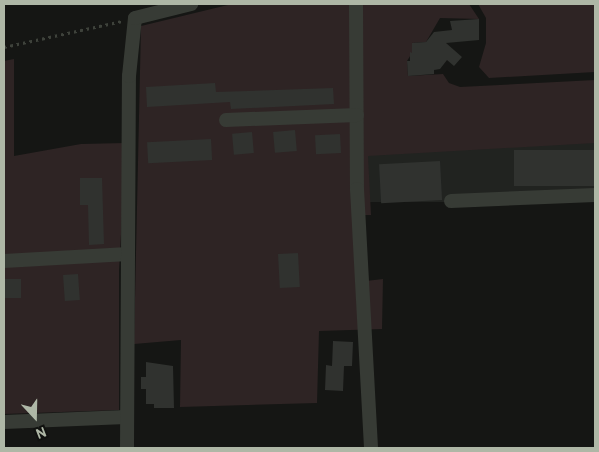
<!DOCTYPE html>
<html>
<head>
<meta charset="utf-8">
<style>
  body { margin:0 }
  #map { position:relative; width:599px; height:452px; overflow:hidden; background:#151614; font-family:Overpass,sans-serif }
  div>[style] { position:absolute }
  .built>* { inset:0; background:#212320; transform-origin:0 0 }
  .green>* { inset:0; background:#2e2424 }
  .building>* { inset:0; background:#30322f; transform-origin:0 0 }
  .path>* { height:2.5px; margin-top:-1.25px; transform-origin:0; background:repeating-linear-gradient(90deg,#3e423b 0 2.5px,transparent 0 6.5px) }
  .minor>* { height:14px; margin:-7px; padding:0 7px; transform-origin:7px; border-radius:7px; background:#373b35 }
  span { translate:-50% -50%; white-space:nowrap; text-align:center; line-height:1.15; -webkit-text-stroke:4.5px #10110f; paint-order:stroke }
  .frame { position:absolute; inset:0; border:5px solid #aeb7a6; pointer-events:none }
  .north { position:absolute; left:10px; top:392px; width:50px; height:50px; -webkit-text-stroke:4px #10110f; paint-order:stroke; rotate:159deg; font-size:14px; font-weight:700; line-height:20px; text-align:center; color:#aeb7a6 }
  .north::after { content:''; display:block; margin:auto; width:18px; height:22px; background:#aeb7a6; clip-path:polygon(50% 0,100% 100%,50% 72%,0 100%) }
</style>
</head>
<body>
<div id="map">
  <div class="built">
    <div style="left:595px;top:143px;width:59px;height:227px;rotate:90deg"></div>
  </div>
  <div class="green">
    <div style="clip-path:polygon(232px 4px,469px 4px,479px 19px,440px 18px,426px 42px,412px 43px,412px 53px,407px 61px,408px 76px,443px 74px,449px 83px,460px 87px,595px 80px,595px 143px,368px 156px,371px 215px,363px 215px,366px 281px,383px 279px,382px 329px,319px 331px,317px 403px,180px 407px,181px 340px,134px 344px,141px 26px)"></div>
    <div style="clip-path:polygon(478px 4px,595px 4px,595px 72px,489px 78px,479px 67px,486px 43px,486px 18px)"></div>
    <div style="clip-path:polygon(14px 59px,14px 156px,81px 144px,126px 143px,119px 271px,119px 410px,4px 414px,4px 61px)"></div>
  </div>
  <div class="building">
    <div style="clip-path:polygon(479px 19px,479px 40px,446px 43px,462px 57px,454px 66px,447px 60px,440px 69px,434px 70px,434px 74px,408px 76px,407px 61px,410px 61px,410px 52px,412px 53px,412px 43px,426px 42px,434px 32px,452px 30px,450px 21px)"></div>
    <div style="clip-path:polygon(215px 83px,216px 92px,333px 88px,334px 104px,231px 109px,230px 102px,147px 107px,146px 87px)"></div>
    <div style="left:295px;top:130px;width:21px;height:22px;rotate:85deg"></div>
    <div style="left:252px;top:132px;width:21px;height:20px;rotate:85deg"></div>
    <div style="left:340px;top:134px;width:19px;height:25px;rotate:87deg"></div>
    <div style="left:211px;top:139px;width:21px;height:64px;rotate:87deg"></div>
    <div style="left:595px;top:150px;width:36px;height:81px;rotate:90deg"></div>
    <div style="left:440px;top:161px;width:39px;height:61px;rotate:87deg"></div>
    <div style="clip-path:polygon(80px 178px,102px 178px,104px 244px,89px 245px,88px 205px,80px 205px)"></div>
    <div style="left:298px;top:253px;width:34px;height:20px;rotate:87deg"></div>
    <div style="left:78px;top:274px;width:26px;height:15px;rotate:86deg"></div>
    <div style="left:21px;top:279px;width:19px;height:17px;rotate:90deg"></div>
    <div style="clip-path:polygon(333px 341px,353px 342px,352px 366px,344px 366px,343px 391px,325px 390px,326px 365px,332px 366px)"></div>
    <div style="clip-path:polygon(146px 362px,173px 366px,174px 408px,154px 408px,154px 404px,146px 404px,146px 389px,141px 389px,141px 377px,146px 377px)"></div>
  </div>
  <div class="path">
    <div style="left:4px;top:47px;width:121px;rotate:-12.4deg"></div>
  </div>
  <div class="minor">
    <div style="left:356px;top:4px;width:185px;rotate:89.7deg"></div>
    <div style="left:357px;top:189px;width:259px;rotate:86.9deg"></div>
    <div style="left:226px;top:120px;width:131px;rotate:-2.2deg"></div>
    <div style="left:451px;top:201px;width:144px;rotate:-2.4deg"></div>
    <div style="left:4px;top:261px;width:124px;rotate:-3.2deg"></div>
    <div style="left:4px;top:422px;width:122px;rotate:-2.3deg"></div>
    <div style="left:127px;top:448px;width:372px;rotate:-89.7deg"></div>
    <div style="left:129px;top:76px;width:58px;rotate:-84.1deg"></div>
    <div style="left:135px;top:18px;width:58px;rotate:-14deg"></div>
  </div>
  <div class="frame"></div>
  <div class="north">N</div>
</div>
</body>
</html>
